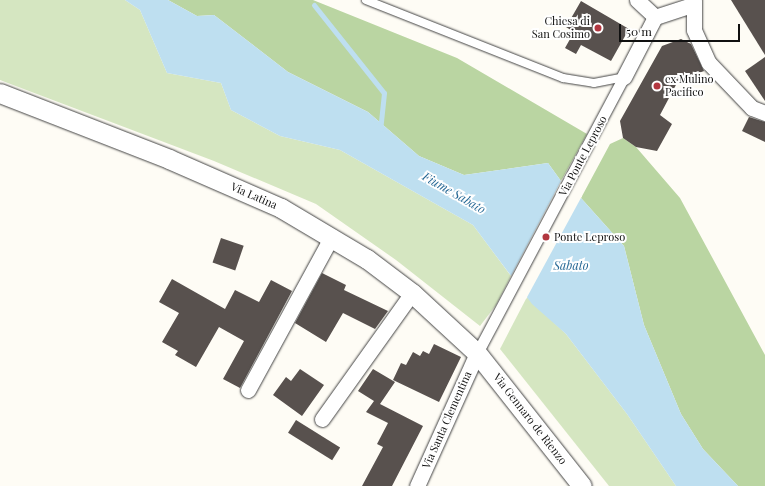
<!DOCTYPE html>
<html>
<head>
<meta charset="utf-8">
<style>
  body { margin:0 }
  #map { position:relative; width:765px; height:486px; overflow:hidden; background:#fefcf5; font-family:"Playfair Display",serif }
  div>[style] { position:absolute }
  .green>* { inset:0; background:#d5e6c1 }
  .forest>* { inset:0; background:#bad5a2 }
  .water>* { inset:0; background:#bedff0 }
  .pier>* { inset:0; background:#fefcf5 }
  .stream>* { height:5px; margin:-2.5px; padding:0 2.5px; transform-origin:2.5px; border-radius:2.5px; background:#bedff0 }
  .building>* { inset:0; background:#58514e; transform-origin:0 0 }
  .roads { filter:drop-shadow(0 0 1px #434343) drop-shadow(0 0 1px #434343) }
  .service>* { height:8px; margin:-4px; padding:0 4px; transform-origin:4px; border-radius:4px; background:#fff }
  .pedestrian>* { height:11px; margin:-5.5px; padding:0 5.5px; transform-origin:5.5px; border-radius:5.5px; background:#fff }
  .minor>* { height:15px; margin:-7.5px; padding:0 7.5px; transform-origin:7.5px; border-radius:7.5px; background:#fff }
  .tertiary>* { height:19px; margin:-9.5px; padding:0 9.5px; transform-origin:9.5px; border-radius:9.5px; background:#fff }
  .dots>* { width:11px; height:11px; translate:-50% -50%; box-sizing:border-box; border:2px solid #fff; border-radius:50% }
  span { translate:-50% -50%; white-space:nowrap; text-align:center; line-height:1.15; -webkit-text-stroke:4px #fff; paint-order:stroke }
  .poi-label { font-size:11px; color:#101010 }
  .right { translate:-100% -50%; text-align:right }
  .left { translate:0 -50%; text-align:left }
  .street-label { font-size:11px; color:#101010 }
  .water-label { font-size:12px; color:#266895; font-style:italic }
  .scale { position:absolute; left:619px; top:24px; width:121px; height:18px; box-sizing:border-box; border:2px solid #101010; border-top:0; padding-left:5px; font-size:12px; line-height:14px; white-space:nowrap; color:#101010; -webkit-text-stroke:3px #fff; paint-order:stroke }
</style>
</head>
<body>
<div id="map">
  <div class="green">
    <div style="clip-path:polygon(0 0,125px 0,140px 10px,167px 73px,221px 83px,231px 110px,280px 136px,340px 150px,473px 225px,511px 276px,496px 305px,480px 326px,396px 260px,316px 204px,214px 161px,0 80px)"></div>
    <div style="clip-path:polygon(527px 297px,566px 334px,627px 414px,676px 486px,609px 486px,500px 349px)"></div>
  </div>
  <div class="forest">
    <div style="clip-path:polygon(168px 0,313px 0,457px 58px,587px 134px,561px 181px,548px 163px,464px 175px,419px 156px,368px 112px,288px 72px,214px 15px,197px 16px)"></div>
    <div style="clip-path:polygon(623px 138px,636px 147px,680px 198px,765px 355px,765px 486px,738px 486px,703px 449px,681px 414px,644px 325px,624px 246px,581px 198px,610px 144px)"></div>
  </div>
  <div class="water">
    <div style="clip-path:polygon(125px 0,168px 0,197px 16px,214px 15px,288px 72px,368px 112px,419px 156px,464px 175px,548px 163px,561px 181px,581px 198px,624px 246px,644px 325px,681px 414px,703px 449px,738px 486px,676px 486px,627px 414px,566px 334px,532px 304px,473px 225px,340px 150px,280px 136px,231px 110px,221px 83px,167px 73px,140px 10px)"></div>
  </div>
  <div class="pier">
    <div style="clip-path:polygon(562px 179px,582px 196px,526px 299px,510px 278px)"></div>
  </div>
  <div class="stream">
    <div style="left:314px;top:5px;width:112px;rotate:51.5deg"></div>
    <div style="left:384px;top:93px;width:36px;rotate:96deg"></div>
  </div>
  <div class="building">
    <div style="clip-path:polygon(731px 0,765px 0,765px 55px)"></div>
    <div style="clip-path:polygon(581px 1px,629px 29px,611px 61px,581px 45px,576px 54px,565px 48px,574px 32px,566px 27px)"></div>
    <div style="clip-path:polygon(681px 39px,691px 44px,704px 71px,678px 81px,660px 115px,672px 124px,657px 151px,636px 147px,623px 138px,620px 121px,662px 46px)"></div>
    <div style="clip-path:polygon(765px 57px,765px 101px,745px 71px)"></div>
    <div style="clip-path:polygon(749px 117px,765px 122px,765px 142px,742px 131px)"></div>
    <div style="left:221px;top:238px;width:24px;height:26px;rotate:19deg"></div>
    <div style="clip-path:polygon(322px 273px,346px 285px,344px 290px,388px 311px,375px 329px,343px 313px,326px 342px,295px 323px)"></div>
    <div style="clip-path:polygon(172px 279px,225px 309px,235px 290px,259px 302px,271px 280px,292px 291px,240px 388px,223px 379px,244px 341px,219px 327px,196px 367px,175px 355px,178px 351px,162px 342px,179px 313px,159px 302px)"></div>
    <div style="clip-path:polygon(434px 344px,461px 357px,439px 402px,393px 380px,401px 363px,406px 365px,413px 352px,420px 356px,423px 351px,429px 354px)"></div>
    <div style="clip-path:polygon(300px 369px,324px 385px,302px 416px,273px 395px,286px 377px,291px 381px)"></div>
    <div style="clip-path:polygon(373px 369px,395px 382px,380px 404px,423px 426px,392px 486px,362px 486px,383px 447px,377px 444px,388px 423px,366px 412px,374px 401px,358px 391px)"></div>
    <div style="left:296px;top:420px;width:52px;height:15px;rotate:32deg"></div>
  </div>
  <div class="roads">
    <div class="service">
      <div style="left:366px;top:0;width:212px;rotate:21.6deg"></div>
      <div style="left:563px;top:78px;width:31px;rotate:9deg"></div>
      <div style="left:594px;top:83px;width:31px;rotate:-11deg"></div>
    </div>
    <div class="pedestrian">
      <div style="left:477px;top:353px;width:313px;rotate:-62deg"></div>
    </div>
    <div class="minor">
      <div style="left:637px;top:0;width:25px;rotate:43deg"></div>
      <div style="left:694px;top:0;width:30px;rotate:90deg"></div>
      <div style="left:694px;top:30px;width:36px;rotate:66deg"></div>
      <div style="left:709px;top:63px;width:62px;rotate:46.3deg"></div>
      <div style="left:752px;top:108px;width:14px;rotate:21deg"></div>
      <div style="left:624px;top:77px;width:68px;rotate:-62.7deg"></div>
      <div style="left:655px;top:17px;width:39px;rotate:-18deg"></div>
      <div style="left:248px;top:390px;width:175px;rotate:-61.4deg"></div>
      <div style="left:322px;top:419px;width:155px;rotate:-54.5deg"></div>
      <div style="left:417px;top:486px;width:146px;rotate:-65.7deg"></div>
    </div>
    <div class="tertiary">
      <div style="left:0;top:93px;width:181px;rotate:21.3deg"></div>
      <div style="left:169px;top:159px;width:122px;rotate:23.6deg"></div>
      <div style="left:281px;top:208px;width:100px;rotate:30.7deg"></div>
      <div style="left:367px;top:259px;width:56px;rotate:37.1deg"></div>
      <div style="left:412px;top:293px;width:88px;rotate:42.7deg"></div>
      <div style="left:477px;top:353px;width:169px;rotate:51.7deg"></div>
    </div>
  </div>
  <div class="dots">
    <div style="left:598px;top:28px;background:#b23740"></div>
    <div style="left:657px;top:86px;background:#b23740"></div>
    <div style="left:546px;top:237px;background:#b23740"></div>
  </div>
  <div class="poi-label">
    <span class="right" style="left:590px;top:28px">Chiesa di<br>San Cosimo</span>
    <span class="left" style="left:665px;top:86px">ex Mulino<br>Pacifico</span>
    <span class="left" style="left:554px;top:237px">Ponte Leproso</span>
  </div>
  <div class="street-label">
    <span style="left:583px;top:156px;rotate:-62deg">Via Ponte Leproso</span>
    <span style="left:254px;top:196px;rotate:24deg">Via Latina</span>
    <span style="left:530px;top:419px;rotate:52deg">Via Gennaro de Rienzo</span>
    <span style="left:447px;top:420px;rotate:-66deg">Via Santa Clementina</span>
  </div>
  <div class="water-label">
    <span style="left:454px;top:193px;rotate:30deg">Fiume Sabato</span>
    <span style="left:571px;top:266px">Sabato</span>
  </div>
  <div class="scale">50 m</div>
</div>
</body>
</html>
